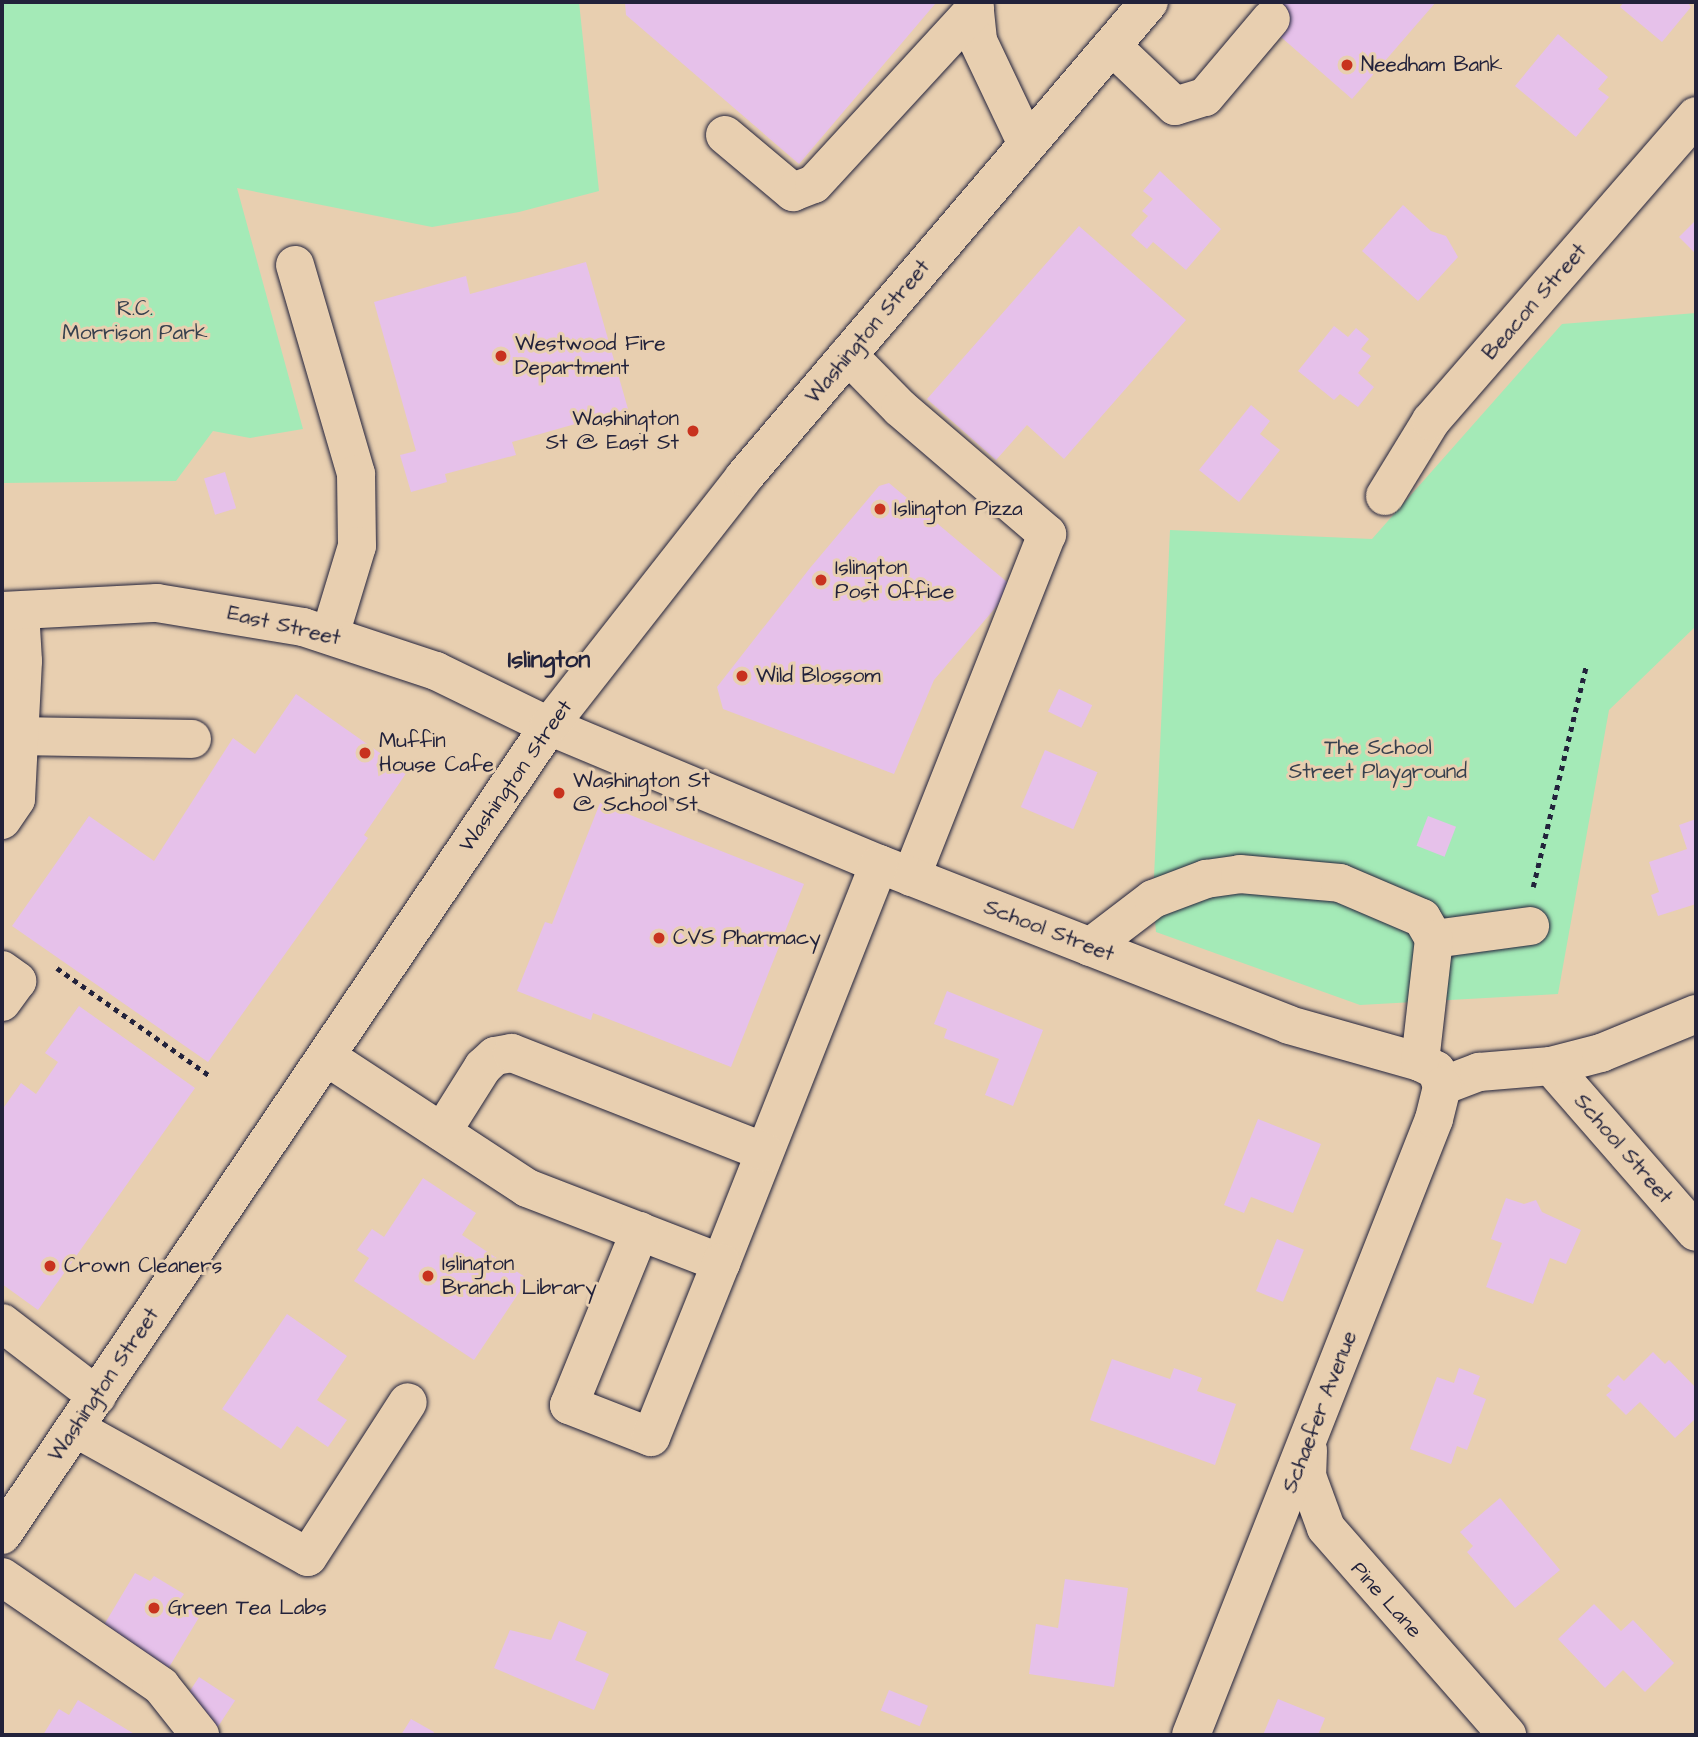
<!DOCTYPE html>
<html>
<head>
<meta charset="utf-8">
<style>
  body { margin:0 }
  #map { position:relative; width:1698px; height:1737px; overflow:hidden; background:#e8cfb0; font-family:"Architects Daughter",sans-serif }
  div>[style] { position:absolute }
  .green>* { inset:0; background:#a4eab7 }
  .building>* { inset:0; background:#e6c1ea; transform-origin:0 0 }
  .path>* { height:4.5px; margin-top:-2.25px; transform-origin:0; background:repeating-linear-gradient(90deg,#22223b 0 5px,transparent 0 10px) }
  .roads { filter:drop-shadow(0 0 2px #22223b) drop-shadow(0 0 2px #22223b) }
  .minor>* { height:38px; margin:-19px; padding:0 19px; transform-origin:19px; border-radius:19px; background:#e8cfb0 }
  .major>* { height:38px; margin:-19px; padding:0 19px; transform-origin:19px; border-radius:19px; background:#e8cfb0 }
  .dots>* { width:19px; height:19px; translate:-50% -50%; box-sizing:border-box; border:4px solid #e8cfb0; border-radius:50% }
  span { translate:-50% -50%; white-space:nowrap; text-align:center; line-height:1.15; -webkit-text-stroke:6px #e8cfb0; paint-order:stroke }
  .poi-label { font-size:21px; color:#22223b }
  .left { translate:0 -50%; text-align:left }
  .right { translate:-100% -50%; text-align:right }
  .street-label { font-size:21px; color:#22223b }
  .park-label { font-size:21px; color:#36404e }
  .quarter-label { font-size:24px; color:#22223b; font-weight:700 }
  .frame { position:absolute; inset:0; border:4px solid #22223b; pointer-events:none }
</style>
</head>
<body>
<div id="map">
  <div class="green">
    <div style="clip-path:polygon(2px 2px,579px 2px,599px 191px,519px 212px,432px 227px,237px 188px,303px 429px,250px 438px,213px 431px,176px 481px,2px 483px)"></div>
    <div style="clip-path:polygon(1696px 313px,1696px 626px,1609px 710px,1558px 994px,1360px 1005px,1156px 932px,1153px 899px,1170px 530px,1372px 539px,1562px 324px)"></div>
  </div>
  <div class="building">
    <div style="clip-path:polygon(625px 2px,935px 2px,935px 4px,799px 164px,626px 15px)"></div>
    <div style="clip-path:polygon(1266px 2px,1436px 2px,1352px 99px,1274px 31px)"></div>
    <div style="clip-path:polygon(1624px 2px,1687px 2px,1691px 7px,1662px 42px,1620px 7px)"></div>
    <div style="clip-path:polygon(1558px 34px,1608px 77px,1598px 89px,1609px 97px,1576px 137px,1515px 86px)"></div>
    <div style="clip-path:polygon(1160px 171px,1221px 229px,1186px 270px,1153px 242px,1147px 249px,1131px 235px,1148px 216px,1142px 211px,1153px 199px,1143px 191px)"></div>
    <div style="clip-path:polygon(1403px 205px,1431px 231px,1446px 236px,1458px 257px,1418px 301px,1362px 251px)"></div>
    <div style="clip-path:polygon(1696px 220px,1696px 254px,1679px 237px)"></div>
    <div style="clip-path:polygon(1079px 226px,1186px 320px,1064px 459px,1027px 425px,996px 460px,927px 399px)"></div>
    <div style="clip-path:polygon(586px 262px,628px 409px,512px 442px,516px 455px,445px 474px,447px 482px,411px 492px,400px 455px,416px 451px,374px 302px,466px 276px,470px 294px)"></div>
    <div style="clip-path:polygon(1334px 326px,1348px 337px,1356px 328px,1369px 339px,1361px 349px,1371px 356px,1358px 373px,1374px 387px,1358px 407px,1340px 394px,1334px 400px,1298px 371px)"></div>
    <div style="clip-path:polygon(1251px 405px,1270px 421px,1260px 434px,1280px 450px,1239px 502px,1199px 470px)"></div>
    <div style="left:225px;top:472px;width:38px;height:22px;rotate:73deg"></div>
    <div style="clip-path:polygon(889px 483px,1013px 587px,934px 680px,894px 774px,723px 709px,717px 687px,810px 568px,879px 486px)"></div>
    <div style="left:1059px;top:689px;width:37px;height:25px;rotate:26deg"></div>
    <div style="clip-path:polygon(296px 694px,407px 772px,364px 835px,368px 838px,208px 1062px,12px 926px,89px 816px,154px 861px,233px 738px,255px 754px)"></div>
    <div style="left:1045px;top:750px;width:57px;height:62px;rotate:23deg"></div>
    <div style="clip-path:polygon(600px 803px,804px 884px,731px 1067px,593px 1013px,591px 1020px,517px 991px,545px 922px,552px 924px)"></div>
    <div style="left:1428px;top:816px;width:30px;height:32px;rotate:21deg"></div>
    <div style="clip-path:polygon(1696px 819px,1696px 904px,1658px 916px,1651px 895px,1659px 892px,1649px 862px,1687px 849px,1679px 825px)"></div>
    <div style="clip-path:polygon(947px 991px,1043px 1030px,1013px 1106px,985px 1095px,999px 1059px,944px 1038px,947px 1029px,934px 1024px)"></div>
    <div style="clip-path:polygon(79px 1006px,195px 1088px,38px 1310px,2px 1284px,2px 1110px,21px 1083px,36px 1094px,58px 1062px,45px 1053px)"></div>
    <div style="clip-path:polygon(1258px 1119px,1321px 1144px,1293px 1213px,1251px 1197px,1244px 1213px,1224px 1205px)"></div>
    <div style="clip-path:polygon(423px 1178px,476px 1213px,462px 1235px,528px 1279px,474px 1360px,354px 1281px,369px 1258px,357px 1250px,372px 1229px,384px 1237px)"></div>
    <div style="clip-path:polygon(1506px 1198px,1524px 1204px,1536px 1200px,1542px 1212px,1581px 1230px,1566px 1264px,1550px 1258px,1533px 1304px,1486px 1287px,1502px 1243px,1491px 1239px)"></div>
    <div style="left:1277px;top:1239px;width:29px;height:56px;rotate:22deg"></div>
    <div style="clip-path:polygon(287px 1314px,347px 1356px,317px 1400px,347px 1420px,328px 1447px,297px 1426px,281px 1449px,222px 1409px)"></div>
    <div style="clip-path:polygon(1653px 1352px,1665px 1364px,1669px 1360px,1696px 1388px,1696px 1418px,1675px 1438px,1640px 1402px,1626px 1415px,1606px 1395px,1612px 1390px,1607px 1386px,1618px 1375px,1624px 1381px)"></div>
    <div style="clip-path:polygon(1112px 1359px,1170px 1379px,1174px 1368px,1202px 1378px,1197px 1391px,1236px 1404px,1215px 1465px,1090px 1420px)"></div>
    <div style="clip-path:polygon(1459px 1368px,1480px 1376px,1473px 1394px,1486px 1399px,1467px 1450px,1457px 1446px,1451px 1464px,1410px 1449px,1437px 1377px,1454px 1383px)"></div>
    <div style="clip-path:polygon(1500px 1498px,1560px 1570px,1515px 1608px,1467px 1552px,1473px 1546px,1460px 1532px)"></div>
    <div style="clip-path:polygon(135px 1573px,150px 1581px,154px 1576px,184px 1594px,179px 1601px,201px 1614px,168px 1669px,101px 1630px)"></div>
    <div style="clip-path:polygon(1065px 1579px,1128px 1588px,1114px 1687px,1029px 1674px,1036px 1624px,1058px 1628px)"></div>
    <div style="clip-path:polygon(1594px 1604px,1621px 1631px,1633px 1620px,1674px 1663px,1645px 1692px,1623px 1670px,1605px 1688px,1558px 1639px)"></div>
    <div style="clip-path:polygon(559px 1621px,587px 1632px,575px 1660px,609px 1674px,594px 1710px,494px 1668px,510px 1630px,551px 1640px)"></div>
    <div style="left:199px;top:1677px;width:43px;height:33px;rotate:33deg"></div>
    <div style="left:889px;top:1690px;width:42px;height:22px;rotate:22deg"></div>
    <div style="clip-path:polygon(1278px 1699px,1325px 1718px,1318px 1735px,1263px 1735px)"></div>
    <div style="clip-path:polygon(78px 1700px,136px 1735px,43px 1735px,59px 1709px,69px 1715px)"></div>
    <div style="clip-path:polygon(411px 1719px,434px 1732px,433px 1735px,401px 1735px)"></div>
  </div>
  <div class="path">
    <div style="left:1533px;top:887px;width:226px;rotate:-76.5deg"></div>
    <div style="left:57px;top:968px;width:187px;rotate:35.2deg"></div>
  </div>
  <div class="roads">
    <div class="minor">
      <div style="left:974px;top:2px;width:39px;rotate:84deg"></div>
      <div style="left:978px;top:41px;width:114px;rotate:64.6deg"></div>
      <div style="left:1112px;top:46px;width:87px;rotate:43.6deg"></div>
      <div style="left:1175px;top:106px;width:31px;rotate:-17deg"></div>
      <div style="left:1205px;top:97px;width:102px;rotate:-49.8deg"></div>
      <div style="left:725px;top:135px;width:89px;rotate:40deg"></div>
      <div style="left:793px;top:192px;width:22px;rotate:-21deg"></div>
      <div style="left:814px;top:184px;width:238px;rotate:-47.4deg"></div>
      <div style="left:295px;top:265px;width:218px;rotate:73.7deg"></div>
      <div style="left:356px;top:474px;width:72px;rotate:89.2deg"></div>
      <div style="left:357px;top:546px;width:93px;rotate:106.9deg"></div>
      <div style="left:848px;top:355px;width:74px;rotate:45.5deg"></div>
      <div style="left:900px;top:408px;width:194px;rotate:40.6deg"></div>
      <div style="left:1047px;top:534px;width:369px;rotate:111.6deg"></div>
      <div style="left:1385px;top:496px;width:88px;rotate:-58.5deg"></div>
      <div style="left:1431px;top:421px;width:404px;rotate:-49deg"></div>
      <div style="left:549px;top:726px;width:358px;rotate:22.7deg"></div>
      <div style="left:879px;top:864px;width:440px;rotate:21.4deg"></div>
      <div style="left:1289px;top:1025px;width:136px;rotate:15.8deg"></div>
      <div style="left:1420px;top:1062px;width:18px;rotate:27deg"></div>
      <div style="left:1436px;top:1070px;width:17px;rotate:69deg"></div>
      <div style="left:19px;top:736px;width:173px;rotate:1deg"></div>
      <div style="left:2px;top:820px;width:25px;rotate:-56deg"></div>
      <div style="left:16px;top:799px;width:138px;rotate:-87.1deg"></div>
      <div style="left:23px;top:661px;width:50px;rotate:-93.4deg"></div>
      <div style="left:1434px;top:939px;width:97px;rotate:-7.7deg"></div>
      <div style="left:1090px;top:947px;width:79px;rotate:-37.3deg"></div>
      <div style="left:1153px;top:899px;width:57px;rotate:-20.7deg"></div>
      <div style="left:1206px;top:879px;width:34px;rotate:-8deg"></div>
      <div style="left:1240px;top:874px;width:100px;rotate:5.1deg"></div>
      <div style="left:1340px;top:883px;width:89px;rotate:23.1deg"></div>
      <div style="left:1422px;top:918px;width:24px;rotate:60deg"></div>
      <div style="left:1434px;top:939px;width:124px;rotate:96.5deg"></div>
      <div style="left:2px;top:970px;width:19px;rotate:36deg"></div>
      <div style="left:17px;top:981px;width:26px;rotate:126deg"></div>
      <div style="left:327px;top:1057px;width:239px;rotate:33.2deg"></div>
      <div style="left:527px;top:1188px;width:208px;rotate:21.1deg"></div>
      <div style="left:721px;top:1263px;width:429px;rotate:-68.4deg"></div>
      <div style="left:1551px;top:1066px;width:220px;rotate:48.9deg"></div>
      <div style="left:1442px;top:1086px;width:40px;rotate:-21deg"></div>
      <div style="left:1479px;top:1072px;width:72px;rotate:-4.8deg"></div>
      <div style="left:1551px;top:1066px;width:52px;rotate:-14.6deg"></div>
      <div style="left:1601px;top:1053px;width:103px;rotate:-22.3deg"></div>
      <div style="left:442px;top:1132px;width:77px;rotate:-57.8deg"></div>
      <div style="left:483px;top:1067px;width:16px;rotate:-43deg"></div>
      <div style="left:495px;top:1056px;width:17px;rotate:-10deg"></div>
      <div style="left:512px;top:1053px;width:271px;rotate:21.4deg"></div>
      <div style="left:640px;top:1231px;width:188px;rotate:112.2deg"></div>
      <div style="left:569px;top:1405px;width:88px;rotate:21.3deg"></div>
      <div style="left:651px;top:1437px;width:188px;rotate:-68.1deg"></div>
      <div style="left:2px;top:1323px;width:120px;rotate:37.5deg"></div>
      <div style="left:75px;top:1428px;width:266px;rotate:29deg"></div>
      <div style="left:308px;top:1557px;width:184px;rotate:-57.2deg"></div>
      <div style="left:1308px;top:1450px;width:26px;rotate:92deg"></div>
      <div style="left:1307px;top:1476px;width:55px;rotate:69.9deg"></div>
      <div style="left:1326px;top:1528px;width:275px;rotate:48.8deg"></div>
      <div style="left:2px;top:1577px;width:193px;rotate:34.4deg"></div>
      <div style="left:161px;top:1686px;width:63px;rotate:51.5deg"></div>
      <div style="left:1191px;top:1735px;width:662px;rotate:-68.47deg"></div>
      <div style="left:1434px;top:1119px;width:34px;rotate:-76deg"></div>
    </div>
    <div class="major">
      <div style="left:2px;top:611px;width:155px;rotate:-3deg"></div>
      <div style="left:157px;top:603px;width:148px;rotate:9.3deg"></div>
      <div style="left:303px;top:627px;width:140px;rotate:18.3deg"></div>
      <div style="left:436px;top:671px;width:126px;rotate:26deg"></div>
      <div style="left:2px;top:1535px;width:977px;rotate:-55.94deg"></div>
      <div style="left:549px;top:726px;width:316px;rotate:-51.9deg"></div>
      <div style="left:744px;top:477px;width:624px;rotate:-49.55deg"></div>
    </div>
  </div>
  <div class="dots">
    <div style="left:1347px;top:65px;background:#c8321e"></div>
    <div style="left:501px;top:356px;background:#c8321e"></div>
    <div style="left:693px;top:431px;background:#c8321e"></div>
    <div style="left:880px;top:509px;background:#c8321e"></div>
    <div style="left:821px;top:580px;background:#c8321e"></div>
    <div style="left:742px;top:676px;background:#c8321e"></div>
    <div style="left:365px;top:753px;background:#c8321e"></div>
    <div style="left:559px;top:793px;background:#c8321e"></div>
    <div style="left:659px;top:938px;background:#c8321e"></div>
    <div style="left:50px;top:1266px;background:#c8321e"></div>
    <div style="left:428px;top:1276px;background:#c8321e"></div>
    <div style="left:154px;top:1608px;background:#c8321e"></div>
  </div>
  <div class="poi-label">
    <span class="left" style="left:1361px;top:65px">Needham Bank</span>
    <span class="left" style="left:515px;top:356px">Westwood Fire<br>Department</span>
    <span class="right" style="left:679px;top:431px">Washington<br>St @ East St</span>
    <span class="left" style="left:894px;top:509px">Islington Pizza</span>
    <span class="left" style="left:835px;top:580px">Islington<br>Post Office</span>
    <span class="left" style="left:756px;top:676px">Wild Blossom</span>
    <span class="left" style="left:379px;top:753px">Muffin<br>House Cafe</span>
    <span class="left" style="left:573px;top:793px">Washington St<br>@ School St</span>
    <span class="left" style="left:673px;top:938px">CVS Pharmacy</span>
    <span class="left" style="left:442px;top:1276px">Islington<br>Branch Library</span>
    <span class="left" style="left:64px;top:1266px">Crown Cleaners</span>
    <span class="left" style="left:168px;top:1608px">Green Tea Labs</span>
  </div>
  <div class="street-label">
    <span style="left:1535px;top:302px;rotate:-49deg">Beacon Street</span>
    <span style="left:868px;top:332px;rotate:-50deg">Washington Street</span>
    <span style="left:284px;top:626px;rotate:13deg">East Street</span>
    <span style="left:516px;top:776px;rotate:-55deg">Washington Street</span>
    <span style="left:1049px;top:931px;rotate:21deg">School Street</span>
    <span style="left:1623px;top:1149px;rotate:49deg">School Street</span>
    <span style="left:104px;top:1385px;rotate:-56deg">Washington Street</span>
    <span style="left:1320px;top:1412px;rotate:-69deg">Schaefer Avenue</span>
    <span style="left:1386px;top:1600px;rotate:48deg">Pine Lane</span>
  </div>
  <div class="park-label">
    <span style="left:135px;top:321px">R.C.<br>Morrison Park</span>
    <span style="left:1378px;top:760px">The School<br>Street Playground</span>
  </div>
  <div class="quarter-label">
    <span style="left:549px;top:661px">Islington</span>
  </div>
  <div class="frame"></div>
</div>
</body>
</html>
